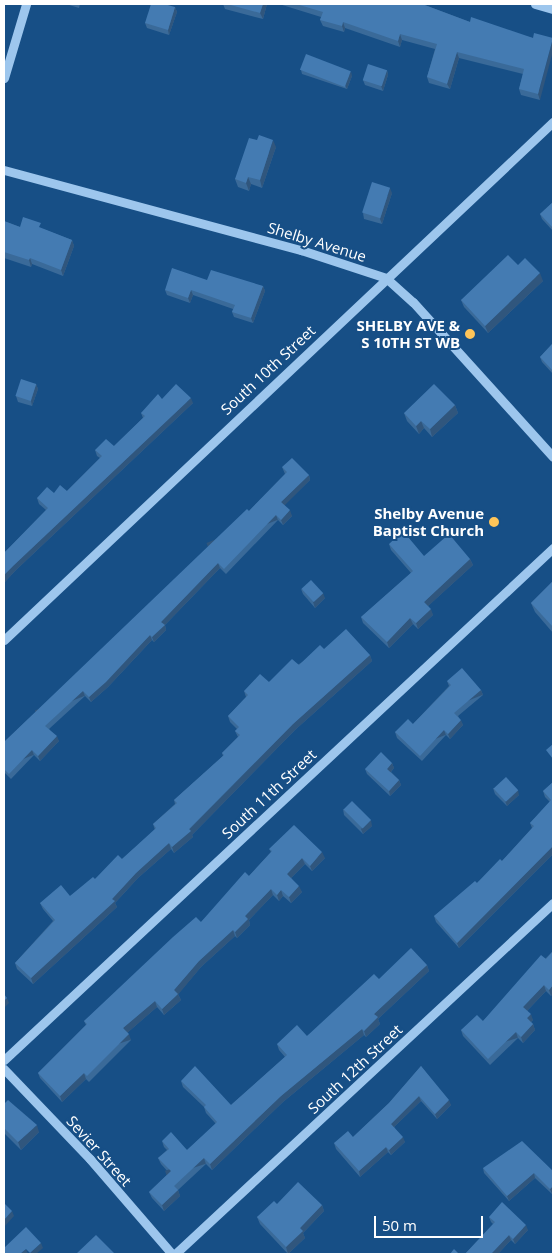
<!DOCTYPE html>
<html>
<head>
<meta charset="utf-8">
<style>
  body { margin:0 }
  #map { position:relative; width:557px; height:1258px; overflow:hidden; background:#174f86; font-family:"Open Sans",sans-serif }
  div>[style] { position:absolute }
  .minor>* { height:9px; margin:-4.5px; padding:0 4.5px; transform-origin:4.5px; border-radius:4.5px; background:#9dc6ed }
  .wall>* { inset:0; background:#3a6a99 }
  .shaded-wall>* { inset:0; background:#30567d; transform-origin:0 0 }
  .building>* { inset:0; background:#447bb2; transform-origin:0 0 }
  .dots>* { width:14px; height:14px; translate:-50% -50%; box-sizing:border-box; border:2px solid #174f86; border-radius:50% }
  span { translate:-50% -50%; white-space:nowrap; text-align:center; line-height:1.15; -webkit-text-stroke:4px #174f86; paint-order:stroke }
  .street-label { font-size:15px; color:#fff }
  .poi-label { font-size:15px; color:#fff; font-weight:700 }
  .right { translate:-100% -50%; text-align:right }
  .frame { position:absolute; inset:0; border:5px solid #fff; pointer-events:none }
  .scale { position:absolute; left:374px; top:1216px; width:109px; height:22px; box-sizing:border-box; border:2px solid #fff; border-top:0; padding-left:6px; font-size:15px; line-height:18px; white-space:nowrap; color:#fff; -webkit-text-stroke:4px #174f86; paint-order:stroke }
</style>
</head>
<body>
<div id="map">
  <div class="minor">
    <div style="left:535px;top:4px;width:19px;rotate:16deg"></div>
    <div style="left:4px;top:78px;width:77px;rotate:-73.4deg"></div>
    <div style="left:4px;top:170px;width:308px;rotate:15.1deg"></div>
    <div style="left:301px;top:250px;width:89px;rotate:18.2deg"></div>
    <div style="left:386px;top:278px;width:36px;rotate:42deg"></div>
    <div style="left:413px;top:302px;width:209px;rotate:47.9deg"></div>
    <div style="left:4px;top:640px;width:755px;rotate:-43.34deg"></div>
    <div style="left:4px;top:1060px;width:751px;rotate:-43deg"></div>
    <div style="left:4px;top:1069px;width:124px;rotate:46.3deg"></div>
    <div style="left:90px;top:1159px;width:125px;rotate:49.2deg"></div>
    <div style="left:175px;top:1254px;width:516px;rotate:-42.88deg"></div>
  </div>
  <div class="wall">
    <div style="clip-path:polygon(66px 4px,80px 4px,79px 8px)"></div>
    <div style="clip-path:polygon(223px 4px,267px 4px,263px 19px,225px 9px)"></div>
    <div style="clip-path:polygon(279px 4px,422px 4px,470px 22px,533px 38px,540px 100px,521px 95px,519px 89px,523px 74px,459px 58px,450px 89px,429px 83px,427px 77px,435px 49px,402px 40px,400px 47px,345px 28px,344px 32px,323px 26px,320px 20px,321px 17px)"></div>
    <div style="clip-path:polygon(175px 7px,177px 12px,169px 35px,147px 28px,145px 23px)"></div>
    <div style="clip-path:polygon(301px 70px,352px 76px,347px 89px,302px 74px)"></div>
    <div style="clip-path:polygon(387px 70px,388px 75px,383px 91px,365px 85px,363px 80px)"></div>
    <div style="clip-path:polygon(276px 147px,262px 188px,251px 184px,249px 191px,238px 187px,235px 179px)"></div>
    <div style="clip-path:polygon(392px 193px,382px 224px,364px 219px,363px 213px)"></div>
    <div style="clip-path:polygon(553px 202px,553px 231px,542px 219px,540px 214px)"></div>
    <div style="clip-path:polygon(4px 221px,20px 227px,43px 229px,72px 240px,74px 246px,63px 276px,32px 264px,31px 267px,4px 258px)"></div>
    <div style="clip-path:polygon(518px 265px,543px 281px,488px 333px,464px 307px,461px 300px)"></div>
    <div style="clip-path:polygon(207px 280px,263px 286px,265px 291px,253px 323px,234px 317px,232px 312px,233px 309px,193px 295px,190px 303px,167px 295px,165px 290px)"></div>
    <div style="clip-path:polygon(553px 343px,553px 374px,542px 362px,540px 357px)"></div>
    <div style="clip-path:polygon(36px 384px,38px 389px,32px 406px,18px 402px,16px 396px)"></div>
    <div style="clip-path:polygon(162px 399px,193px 403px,15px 571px,4px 583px,4px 553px,46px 510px,39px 504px,37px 498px,54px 493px,67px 491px,100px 458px,97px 456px,95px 450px,114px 446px,143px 418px,141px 413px)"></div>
    <div style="clip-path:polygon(455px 405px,458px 413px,432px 437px,424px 428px,419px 434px,407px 421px,404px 413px)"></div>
    <div style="clip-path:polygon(282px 467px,309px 475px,310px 480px,284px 505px,292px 516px,283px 525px,278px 520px,226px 574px,220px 568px,165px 625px,166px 630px,154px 642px,152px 640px,108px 687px,91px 702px,85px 696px,49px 729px,59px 741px,40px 761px,34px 755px,11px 779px,4px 772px,4px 742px,249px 511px,285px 474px)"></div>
    <div style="clip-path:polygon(389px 544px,424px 556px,470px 559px,473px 565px,428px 606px,433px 615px,418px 629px,413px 624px,389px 648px,363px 623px,361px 617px,411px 573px,391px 550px)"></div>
    <div style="clip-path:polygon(553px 581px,553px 633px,535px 612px,531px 603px)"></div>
    <div style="clip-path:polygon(301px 589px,325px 598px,315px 608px,303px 594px)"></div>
    <div style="clip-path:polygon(324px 649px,370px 655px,372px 661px,295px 730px,192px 835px,193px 837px,174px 853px,171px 849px,138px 878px,115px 903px,117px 907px,33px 984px,17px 969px,15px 963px,53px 921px,43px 909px,40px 903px,70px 896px,95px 879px,122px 859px,155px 830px,153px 824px,175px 804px,174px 800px,223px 756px,222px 753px,238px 737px,235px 731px,237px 729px,230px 722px,228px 716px,246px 697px,244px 691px,269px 682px)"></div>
    <div style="clip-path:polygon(447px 681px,481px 690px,483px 695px,458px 716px,463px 725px,450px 739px,446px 735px,422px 761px,397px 738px,395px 732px,413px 724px,449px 686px)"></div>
    <div style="clip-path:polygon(392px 763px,394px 768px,391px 772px,399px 780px,401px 785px,390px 796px,367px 774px,365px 769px)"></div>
    <div style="clip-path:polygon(553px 782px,553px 854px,459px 948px,436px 922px,434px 916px,477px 883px,502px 861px,532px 828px,530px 823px,550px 802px,545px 797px,543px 791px)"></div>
    <div style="clip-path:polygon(493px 788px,519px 795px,507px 806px,495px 794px)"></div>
    <div style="clip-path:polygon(343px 809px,372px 826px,363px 834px,344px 815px)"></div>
    <div style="clip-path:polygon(269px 849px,325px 858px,312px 871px,305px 864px,291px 878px,302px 892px,291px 903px,283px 896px,279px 901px,273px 895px,249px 920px,250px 925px,237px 938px,235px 936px,201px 967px,178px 994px,181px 1000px,164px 1015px,157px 1007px,127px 1033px,131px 1040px,89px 1082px,86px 1079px,62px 1102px,40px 1078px,38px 1073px,86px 1025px,84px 1021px,201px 922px,249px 876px,271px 852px)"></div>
    <div style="clip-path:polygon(553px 951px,553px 993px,551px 996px,546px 991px,527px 1011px,533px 1020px,531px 1022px,533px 1024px,535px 1030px,523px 1043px,518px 1038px,490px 1065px,463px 1036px,461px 1030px,483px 1021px)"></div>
    <div style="clip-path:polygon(427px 965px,429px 971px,378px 1019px,380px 1024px,366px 1037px,364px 1035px,283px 1102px,212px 1170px,206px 1164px,178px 1190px,180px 1196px,164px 1211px,152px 1198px,149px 1192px,169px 1173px,161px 1164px,158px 1158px,167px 1150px,164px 1147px,162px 1141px,187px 1150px,216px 1124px,206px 1113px,204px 1107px,183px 1087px,181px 1081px,231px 1105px,285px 1057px,279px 1050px,277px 1044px,307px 1036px,379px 979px)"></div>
    <div style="clip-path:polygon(421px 1066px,451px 1105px,437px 1119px,421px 1101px,394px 1127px,405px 1142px,391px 1155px,388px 1152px,360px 1177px,336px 1149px,334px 1143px,353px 1137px,389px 1103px)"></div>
    <div style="clip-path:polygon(4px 1104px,39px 1132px,21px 1150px,4px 1133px)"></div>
    <div style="clip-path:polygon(483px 1168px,553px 1171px,553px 1192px,552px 1194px,535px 1178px,509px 1201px,484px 1173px)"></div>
    <div style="clip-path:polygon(277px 1204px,322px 1205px,324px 1211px,303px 1233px,305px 1238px,288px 1254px,260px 1224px,257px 1217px)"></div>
    <div style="clip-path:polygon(489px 1217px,528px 1230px,515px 1244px,511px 1240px,498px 1254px,465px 1254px,493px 1224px,491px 1222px)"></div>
  </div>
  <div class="shaded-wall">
    <div style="clip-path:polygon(263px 4px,267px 4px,263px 19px,260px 13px)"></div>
    <div style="clip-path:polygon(175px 7px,177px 12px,169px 35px,168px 30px)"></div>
    <div style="clip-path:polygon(343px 22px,345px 28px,344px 32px,342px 26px)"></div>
    <div style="clip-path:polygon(400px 34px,402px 40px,400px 47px,398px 41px)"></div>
    <div style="clip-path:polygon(553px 38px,553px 51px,540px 100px,538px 94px)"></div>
    <div style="clip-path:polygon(457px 52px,459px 58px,450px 89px,447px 84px)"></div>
    <div style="clip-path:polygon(387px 70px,388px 75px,383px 91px,381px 86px)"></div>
    <div style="clip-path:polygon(351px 71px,352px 76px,347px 89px,345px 85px)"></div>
    <div style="clip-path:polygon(273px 140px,276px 147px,262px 188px,260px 180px)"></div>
    <div style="clip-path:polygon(248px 177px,251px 184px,249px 191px,246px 183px)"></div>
    <div style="clip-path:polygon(390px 188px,392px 193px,382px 224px,380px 219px)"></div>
    <div style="clip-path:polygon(72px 240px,74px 246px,63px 276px,61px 270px)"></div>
    <div style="clip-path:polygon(30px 258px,32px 264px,31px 267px,29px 260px)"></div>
    <div style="clip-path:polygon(540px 273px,543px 281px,488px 333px,485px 326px)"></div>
    <div style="clip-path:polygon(263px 286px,265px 291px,253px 323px,251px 318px)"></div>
    <div style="clip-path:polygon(191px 290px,193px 295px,190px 303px,188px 298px)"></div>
    <div style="clip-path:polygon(36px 384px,38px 389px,32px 406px,31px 401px)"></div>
    <div style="clip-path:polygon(191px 398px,193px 403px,15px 571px,4px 583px,4px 575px,13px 566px)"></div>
    <div style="clip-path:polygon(455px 405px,458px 413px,432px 437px,430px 429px)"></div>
    <div style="clip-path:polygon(421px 421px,424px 428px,419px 434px,416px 426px)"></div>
    <div style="clip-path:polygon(309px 475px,310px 480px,283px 507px,281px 502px)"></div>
    <div style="clip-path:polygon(290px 510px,292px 516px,283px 525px,281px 520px)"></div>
    <div style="left:276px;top:515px;width:5px;height:75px;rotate:68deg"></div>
    <div style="clip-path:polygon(470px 559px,473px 565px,426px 608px,424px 602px)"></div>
    <div style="clip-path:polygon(218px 563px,220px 568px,165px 625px,166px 630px,154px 642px,152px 637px,161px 622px)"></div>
    <div style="clip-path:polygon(323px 593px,325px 598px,315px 608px,313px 602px)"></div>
    <div style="clip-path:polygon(431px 609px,433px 615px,418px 629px,416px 623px)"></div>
    <div style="clip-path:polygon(410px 618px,413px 624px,389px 648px,387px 642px)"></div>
    <div style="clip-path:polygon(150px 635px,152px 640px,108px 687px,91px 702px,89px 697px)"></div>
    <div style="clip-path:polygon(370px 655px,372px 661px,295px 730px,192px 835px,193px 837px,174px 853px,172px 847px,293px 724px)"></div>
    <div style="left:481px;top:690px;width:5px;height:35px;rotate:68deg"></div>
    <div style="left:83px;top:691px;width:5px;height:52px;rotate:68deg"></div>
    <div style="clip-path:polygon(461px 720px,463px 725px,450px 739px,448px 734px)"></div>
    <div style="left:444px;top:730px;width:5px;height:35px;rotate:68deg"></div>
    <div style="clip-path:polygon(57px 736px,59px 741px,40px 761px,38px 756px)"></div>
    <div style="left:32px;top:750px;width:5px;height:33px;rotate:68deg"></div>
    <div style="clip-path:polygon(392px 763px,394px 768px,389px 774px,387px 769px)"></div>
    <div style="clip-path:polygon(399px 780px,401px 785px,390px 796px,389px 791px)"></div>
    <div style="clip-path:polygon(518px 790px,519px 795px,507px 806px,505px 801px)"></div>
    <div style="clip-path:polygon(371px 820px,372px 826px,363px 834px,361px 829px)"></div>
    <div style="clip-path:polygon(169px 843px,171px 849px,138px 878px,115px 903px,117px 907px,33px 984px,31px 978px,112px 899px,136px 873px)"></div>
    <div style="clip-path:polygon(553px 846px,553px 854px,459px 948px,457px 943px)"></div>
    <div style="clip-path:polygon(322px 852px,325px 858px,312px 871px,310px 866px)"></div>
    <div style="clip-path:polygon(302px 858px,305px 864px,289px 880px,287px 874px)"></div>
    <div style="clip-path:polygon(299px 886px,302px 892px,291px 903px,289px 897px)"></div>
    <div style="clip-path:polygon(271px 889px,273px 895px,249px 920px,250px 925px,237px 938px,235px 932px,245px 916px)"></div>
    <div style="clip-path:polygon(281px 890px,283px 896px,279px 901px,277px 895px)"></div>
    <div style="clip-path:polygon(233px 930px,235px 936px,201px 967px,177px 996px,174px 990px,199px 961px)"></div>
    <div style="clip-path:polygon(427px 965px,429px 971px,378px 1019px,380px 1024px,366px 1037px,364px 1031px,374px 1014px)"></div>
    <div style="clip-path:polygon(544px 985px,546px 991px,525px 1013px,523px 1007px)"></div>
    <div style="clip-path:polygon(553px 985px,553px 993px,551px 996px,549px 990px)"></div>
    <div style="clip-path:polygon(178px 994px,181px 1000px,164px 1015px,162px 1009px)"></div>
    <div style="clip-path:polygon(7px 998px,9px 1003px,4px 1008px,4px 1001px)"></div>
    <div style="clip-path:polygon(155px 1001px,157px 1007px,126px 1034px,123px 1028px)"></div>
    <div style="clip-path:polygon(531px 1014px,533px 1020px,529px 1024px,527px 1018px)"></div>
    <div style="clip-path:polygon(533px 1024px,535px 1030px,523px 1043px,521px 1037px)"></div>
    <div style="clip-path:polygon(362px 1029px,364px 1035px,283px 1102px,212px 1170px,210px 1164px,281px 1096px)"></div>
    <div style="left:516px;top:1032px;width:6px;height:39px;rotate:72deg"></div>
    <div style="left:129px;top:1034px;width:6px;height:59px;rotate:72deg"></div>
    <div style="clip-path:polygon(84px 1073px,86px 1079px,62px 1102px,60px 1096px)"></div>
    <div style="clip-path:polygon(419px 1096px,421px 1101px,392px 1129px,391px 1124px)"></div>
    <div style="clip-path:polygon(449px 1100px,451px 1105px,437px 1119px,435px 1114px)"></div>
    <div style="clip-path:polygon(37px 1125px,39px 1132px,21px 1150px,18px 1142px)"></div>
    <div style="clip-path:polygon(403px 1137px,405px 1142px,391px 1155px,389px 1150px)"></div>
    <div style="clip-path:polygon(386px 1147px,388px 1152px,360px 1177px,359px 1171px)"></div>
    <div style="left:204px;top:1158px;width:6px;height:41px;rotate:72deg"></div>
    <div style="clip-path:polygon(534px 1173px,535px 1178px,509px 1201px,507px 1196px)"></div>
    <div style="clip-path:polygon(553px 1186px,553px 1192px,552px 1194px,550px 1189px)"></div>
    <div style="clip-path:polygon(178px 1190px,180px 1196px,164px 1211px,162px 1205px)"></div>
    <div style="clip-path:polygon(322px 1205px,324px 1211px,303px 1233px,305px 1238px,288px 1254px,286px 1247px,300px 1228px)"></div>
    <div style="clip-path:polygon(12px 1211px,14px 1216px,5px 1226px,4px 1220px)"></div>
    <div style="clip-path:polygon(526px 1225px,528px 1230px,515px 1244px,513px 1239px)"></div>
    <div style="clip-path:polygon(509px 1235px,511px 1240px,498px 1254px,491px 1254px)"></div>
    <div style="clip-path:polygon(41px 1243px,43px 1248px,36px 1254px,30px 1254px,30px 1253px)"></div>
    <div style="clip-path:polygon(26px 1249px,28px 1254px,20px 1254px)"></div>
  </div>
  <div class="building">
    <div style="clip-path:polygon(151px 4px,164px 4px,175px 7px,168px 30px,145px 23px)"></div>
    <div style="clip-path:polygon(227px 4px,263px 4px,260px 13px)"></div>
    <div style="clip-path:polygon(296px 4px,422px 4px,470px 22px,471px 17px,533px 38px,534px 33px,553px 38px,538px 94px,519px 89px,524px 69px,457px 52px,447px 84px,427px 77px,437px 44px,400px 34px,398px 41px,343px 22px,342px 26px,320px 20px,323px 12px)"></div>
    <div style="left:306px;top:54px;width:48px;height:17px;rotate:21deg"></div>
    <div style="left:368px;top:64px;width:20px;height:17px;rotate:18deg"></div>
    <div style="clip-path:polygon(259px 135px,273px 140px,260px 180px,248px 177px,246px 183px,235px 179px,249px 138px,257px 140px)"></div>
    <div style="left:372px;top:182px;width:19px;height:32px;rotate:18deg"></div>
    <div style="clip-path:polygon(553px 202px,553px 228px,540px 214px)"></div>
    <div style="clip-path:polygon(23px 217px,41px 223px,39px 227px,72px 240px,61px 270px,30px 258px,29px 260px,4px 252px,4px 221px,20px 227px)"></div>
    <div style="clip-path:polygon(508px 255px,518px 265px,525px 258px,540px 273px,485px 326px,461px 300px)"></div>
    <div style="clip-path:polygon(172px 268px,207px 280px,211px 270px,263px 286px,251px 318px,232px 312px,235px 305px,191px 290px,188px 298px,165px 290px)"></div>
    <div style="clip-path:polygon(553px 343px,553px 371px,540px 357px)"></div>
    <div style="left:21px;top:379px;width:16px;height:18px;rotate:18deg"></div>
    <div style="clip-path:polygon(176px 384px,191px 398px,13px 566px,4px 575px,4px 553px,48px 508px,37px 498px,47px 487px,54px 493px,60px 485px,67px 491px,102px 456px,95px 450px,106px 439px,114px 446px,145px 416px,141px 413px,158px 394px,162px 399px)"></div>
    <div style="clip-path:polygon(434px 384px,455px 405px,430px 429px,421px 421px,416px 426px,404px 413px)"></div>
    <div style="clip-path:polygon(292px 458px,309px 475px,281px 502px,290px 510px,281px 520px,276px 515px,224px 569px,218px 563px,161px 622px,165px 625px,152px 637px,150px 635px,106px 682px,89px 697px,83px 691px,45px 726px,57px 736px,38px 756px,32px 750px,9px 774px,4px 769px,4px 742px,247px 509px,249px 511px,287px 472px,282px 467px)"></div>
    <div style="clip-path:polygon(403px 531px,424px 556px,449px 534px,470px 559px,424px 602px,431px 609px,416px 623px,410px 618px,387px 642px,361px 617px,413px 571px,389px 544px)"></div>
    <div style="left:311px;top:580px;width:18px;height:13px;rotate:47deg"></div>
    <div style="clip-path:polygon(553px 581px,553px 627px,531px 603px)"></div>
    <div style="clip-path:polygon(346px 629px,370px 655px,293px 724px,189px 829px,191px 831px,172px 847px,169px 843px,136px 873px,112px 899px,115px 901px,31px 978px,15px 963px,55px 920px,40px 903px,61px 885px,70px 896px,93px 877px,95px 879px,118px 855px,122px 859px,156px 828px,153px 824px,177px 803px,174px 800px,224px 755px,222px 753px,240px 735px,235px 731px,239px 727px,228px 716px,248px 695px,244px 691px,260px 674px,269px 682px,292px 659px,299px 665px,320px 645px,324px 649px)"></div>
    <div style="clip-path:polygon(462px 668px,481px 690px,454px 713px,461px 720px,448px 734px,444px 730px,420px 756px,395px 732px,408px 719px,413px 724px,451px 685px,447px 681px)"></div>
    <div style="clip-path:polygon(553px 744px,553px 759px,546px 750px)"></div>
    <div style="clip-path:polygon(381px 752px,392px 763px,387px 769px,399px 780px,389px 791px,365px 769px)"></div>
    <div style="left:506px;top:777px;width:18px;height:17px;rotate:47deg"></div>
    <div style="clip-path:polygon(553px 782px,553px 846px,457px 943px,434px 916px,475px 881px,477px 883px,500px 859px,502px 861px,534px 826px,530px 823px,551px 800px,543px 791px)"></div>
    <div style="left:352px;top:801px;width:27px;height:12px;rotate:45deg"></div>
    <div style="clip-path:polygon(294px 825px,322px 852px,310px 866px,302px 858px,287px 874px,299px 886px,289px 897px,281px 890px,277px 895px,271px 889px,245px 916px,248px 919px,235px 932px,233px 930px,199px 961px,174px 990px,178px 994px,162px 1009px,155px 1001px,123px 1028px,129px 1034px,87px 1076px,84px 1073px,60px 1096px,38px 1073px,87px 1024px,84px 1021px,173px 937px,196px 917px,201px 922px,245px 872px,249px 876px,272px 851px,269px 849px)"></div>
    <div style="clip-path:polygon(411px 948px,427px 965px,374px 1014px,378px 1017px,364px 1031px,362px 1029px,281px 1096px,210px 1164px,204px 1158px,174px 1186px,178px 1190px,162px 1205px,149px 1192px,171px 1171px,158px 1158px,169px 1149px,162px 1141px,171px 1132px,187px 1150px,217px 1122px,204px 1107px,206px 1105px,181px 1081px,195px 1066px,231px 1105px,287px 1055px,277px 1044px,297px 1025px,307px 1036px,374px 974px,379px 979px)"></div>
    <div style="clip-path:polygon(553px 951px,553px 985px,549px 990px,544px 985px,523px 1007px,531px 1014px,527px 1018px,533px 1024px,521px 1037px,516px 1032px,488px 1059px,461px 1030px,477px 1015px,483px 1021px,541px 955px,546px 959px)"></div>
    <div style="clip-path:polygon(4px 994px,7px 998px,4px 1001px)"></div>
    <div style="clip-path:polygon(421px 1066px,449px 1100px,435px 1114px,419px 1096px,391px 1124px,403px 1137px,389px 1150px,386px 1147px,359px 1171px,334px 1143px,348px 1131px,353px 1137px,389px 1103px)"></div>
    <div style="clip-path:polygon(8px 1100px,37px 1125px,18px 1142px,4px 1128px,4px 1104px)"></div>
    <div style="clip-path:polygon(522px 1141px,553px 1171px,553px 1186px,550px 1189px,534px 1173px,507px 1196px,483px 1168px)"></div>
    <div style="clip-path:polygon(298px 1182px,322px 1205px,300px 1228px,303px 1231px,286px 1247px,257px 1217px,274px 1201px,277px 1204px)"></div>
    <div style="clip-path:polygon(502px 1202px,526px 1225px,513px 1239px,509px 1235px,491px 1254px,465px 1254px,495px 1222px,489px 1217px)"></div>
    <div style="clip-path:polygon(4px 1203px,12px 1211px,4px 1220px)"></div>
    <div style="clip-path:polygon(26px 1227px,41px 1243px,30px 1253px,26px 1249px,20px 1254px,4px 1254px,4px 1248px)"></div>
    <div style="clip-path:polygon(96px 1235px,114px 1253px,112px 1254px,76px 1254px)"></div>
    <div style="clip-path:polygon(454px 1249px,459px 1254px,450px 1254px)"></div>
  </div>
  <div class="dots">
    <div style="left:470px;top:334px;background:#ffc559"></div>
    <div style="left:494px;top:522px;background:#ffc559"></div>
  </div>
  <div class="street-label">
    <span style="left:317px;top:242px;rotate:17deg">Shelby Avenue</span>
    <span style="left:268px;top:370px;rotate:-43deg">South 10th Street</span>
    <span style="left:269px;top:794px;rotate:-43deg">South 11th Street</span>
    <span style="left:355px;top:1069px;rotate:-43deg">South 12th Street</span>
    <span style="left:99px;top:1151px;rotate:48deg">Sevier Street</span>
  </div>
  <div class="poi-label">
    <span class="right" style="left:460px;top:334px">SHELBY AVE &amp;<br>S 10TH ST WB</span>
    <span class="right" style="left:484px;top:522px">Shelby Avenue<br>Baptist Church</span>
  </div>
  <div class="frame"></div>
  <div class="scale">50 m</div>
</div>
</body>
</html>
